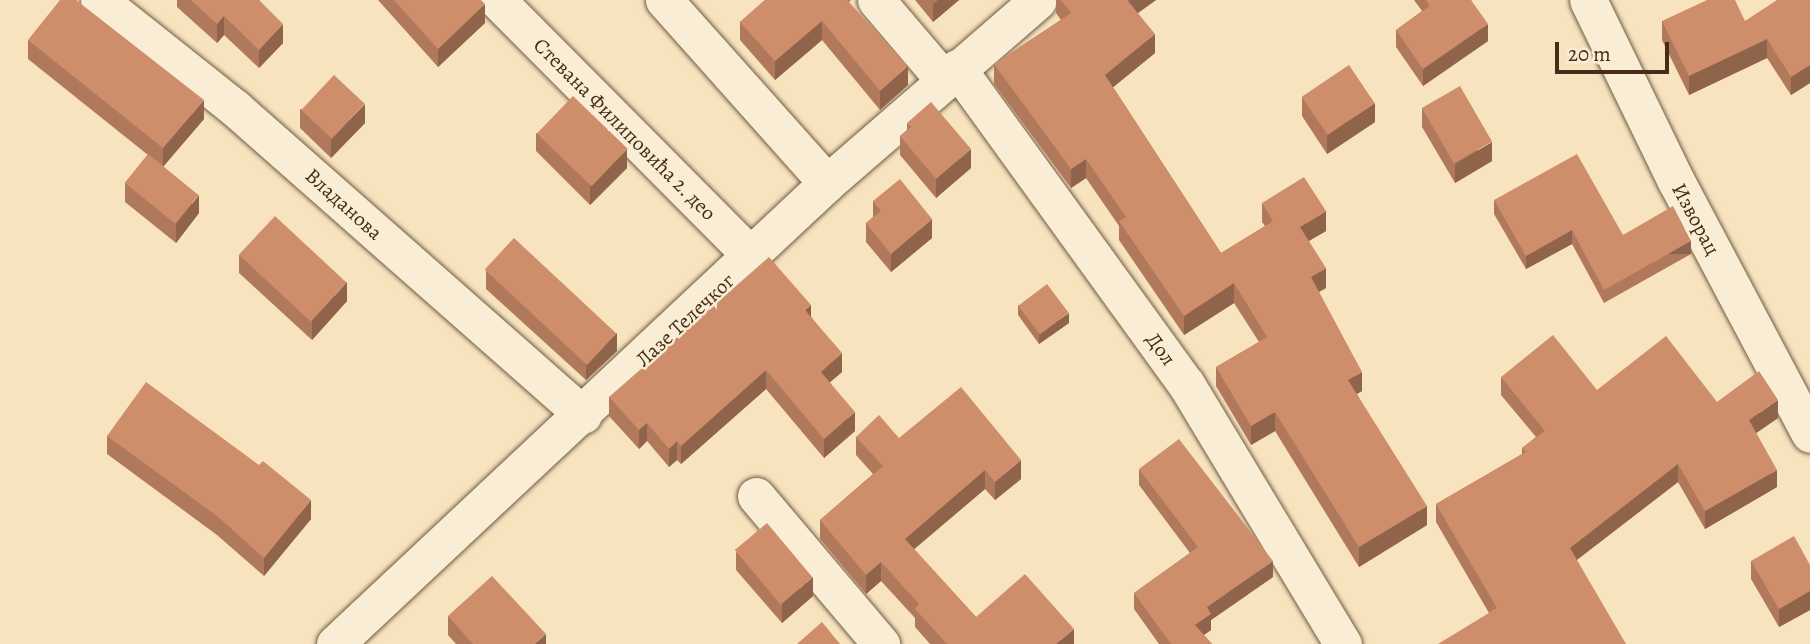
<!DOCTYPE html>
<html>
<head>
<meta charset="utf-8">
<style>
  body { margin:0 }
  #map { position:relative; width:1810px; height:644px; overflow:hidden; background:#f7e4bf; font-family:Alegreya,serif }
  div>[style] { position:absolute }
  .roads { filter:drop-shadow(0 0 2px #725b41) drop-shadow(0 0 2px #725b41) }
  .minor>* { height:37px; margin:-18.5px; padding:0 18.5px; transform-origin:18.5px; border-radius:18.5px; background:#faedd5 }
  .wall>* { inset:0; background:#b1795c }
  .shaded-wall>* { inset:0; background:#90634b; transform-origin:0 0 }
  .building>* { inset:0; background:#ce8d6b; transform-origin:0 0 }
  span { translate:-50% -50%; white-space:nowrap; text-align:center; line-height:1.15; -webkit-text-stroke:5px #faedd5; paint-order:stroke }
  .street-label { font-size:21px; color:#452d17 }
  .scale { position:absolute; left:1555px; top:42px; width:114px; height:32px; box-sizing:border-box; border:4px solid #452d17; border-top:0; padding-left:9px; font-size:21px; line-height:24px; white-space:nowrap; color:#452d17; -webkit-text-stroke:5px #faedd5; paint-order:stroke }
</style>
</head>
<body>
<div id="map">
  <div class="roads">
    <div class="minor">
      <div style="left:99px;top:0;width:174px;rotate:38.5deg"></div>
      <div style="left:235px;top:108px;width:464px;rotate:41.4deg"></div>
      <div style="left:497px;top:0;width:363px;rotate:45.2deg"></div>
      <div style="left:664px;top:0;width:245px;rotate:48.3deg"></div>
      <div style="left:876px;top:0;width:106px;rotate:49.6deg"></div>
      <div style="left:1588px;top:0;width:201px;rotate:64.1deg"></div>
      <div style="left:1676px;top:181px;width:286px;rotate:62.1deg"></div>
      <div style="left:957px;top:68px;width:390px;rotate:54.1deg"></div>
      <div style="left:1186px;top:384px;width:304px;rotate:58.9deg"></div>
      <div style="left:756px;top:496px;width:194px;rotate:49.8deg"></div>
      <div style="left:335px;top:644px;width:674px;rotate:-43.14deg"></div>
      <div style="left:827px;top:183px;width:279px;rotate:-40.9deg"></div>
    </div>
  </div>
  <div class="wall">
    <div style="clip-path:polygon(177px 0,259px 0,283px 43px,259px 68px,224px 35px,217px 43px,177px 7px)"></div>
    <div style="clip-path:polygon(378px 0,481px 0,485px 23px,438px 67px)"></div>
    <div style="clip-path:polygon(765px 0,851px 0,849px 2px,908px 85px,880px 110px,822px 40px,775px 80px,740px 40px,740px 22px)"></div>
    <div style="clip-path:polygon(915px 0,959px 0,933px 22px)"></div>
    <div style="clip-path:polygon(1056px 0,1156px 0,1138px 13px,1155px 53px,1113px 87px,1221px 253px,1265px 226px,1262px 222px,1262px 203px,1326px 231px,1309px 241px,1326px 288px,1319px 292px,1362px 391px,1357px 394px,1427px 525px,1359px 567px,1275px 431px,1251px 445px,1216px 386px,1216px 367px,1259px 342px,1234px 303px,1184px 335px,1119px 240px,1119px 226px,1086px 178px,1071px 188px,994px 84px,994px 64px,1061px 20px,1056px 13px)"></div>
    <div style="clip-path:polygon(1414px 0,1471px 0,1488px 41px,1423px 86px,1396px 47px,1396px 30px,1422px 11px)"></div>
    <div style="clip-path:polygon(1810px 0,1810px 83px,1791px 95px,1767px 58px,1689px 95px,1662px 40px,1662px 21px,1745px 21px)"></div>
    <div style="clip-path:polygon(28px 40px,204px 119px,163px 166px,199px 213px,176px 243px,125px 202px,125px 183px,148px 155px,28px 59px)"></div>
    <div style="clip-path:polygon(1302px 97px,1375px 122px,1327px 154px,1302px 116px)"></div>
    <div style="clip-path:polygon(1422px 108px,1492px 161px,1455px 183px,1422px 127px)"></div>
    <div style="clip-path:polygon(300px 109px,365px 123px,331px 158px,300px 128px)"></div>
    <div style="clip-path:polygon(907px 123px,971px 168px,936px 198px,900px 155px,900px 136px,907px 130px)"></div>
    <div style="clip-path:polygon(536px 133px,627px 168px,590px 205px,536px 151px)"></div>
    <div style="clip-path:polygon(1494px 200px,1623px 235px,1691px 254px,1604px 303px,1572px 244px,1526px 269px,1494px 214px)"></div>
    <div style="clip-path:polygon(873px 201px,932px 238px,891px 272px,866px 242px,866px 223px,873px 217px)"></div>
    <div style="clip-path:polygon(239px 255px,347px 301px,312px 340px,239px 273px)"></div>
    <div style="clip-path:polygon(486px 270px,617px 351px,586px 380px,486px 289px)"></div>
    <div style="clip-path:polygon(1018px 305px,1069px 323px,1039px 344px,1018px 315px)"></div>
    <div style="clip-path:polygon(811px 316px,842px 372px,830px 382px,855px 431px,824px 458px,766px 389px,681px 464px,677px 460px,669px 467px,647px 441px,639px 449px,609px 416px,609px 397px)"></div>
    <div style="clip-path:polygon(1501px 377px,1597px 390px,1717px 402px,1778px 418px,1756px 433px,1777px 487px,1705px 529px,1678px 482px,1577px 560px,1489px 613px,1436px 522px,1436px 504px,1522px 454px,1522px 448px,1536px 437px,1501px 395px)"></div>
    <div style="clip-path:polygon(107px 436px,311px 519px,264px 576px,217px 535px,107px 454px)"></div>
    <div style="clip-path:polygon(856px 437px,899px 438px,1021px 479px,995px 500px,985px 489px,914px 549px,976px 617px,1074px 644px,930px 644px,915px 627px,915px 618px,881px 581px,866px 594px,820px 539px,820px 520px,873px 474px,856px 455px)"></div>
    <div style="clip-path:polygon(1139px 469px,1273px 577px,1211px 620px,1211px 630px,1204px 635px,1212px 644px,1159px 644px,1134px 609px,1134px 593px,1190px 553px,1139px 485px)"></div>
    <div style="clip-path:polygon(736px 552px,813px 596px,782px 623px,736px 570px)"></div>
    <div style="clip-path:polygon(1751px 561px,1810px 565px,1810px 610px,1779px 627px,1751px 579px)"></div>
    <div style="clip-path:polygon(448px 616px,546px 644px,456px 644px,448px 635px)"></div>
  </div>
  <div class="shaded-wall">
    <div style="clip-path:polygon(938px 0,959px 0,933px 22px,933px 4px)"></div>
    <div style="clip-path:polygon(1129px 0,1156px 0,1128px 20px,1128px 1px)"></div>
    <div style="clip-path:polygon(485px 4px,485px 23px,438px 67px,438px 49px)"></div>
    <div style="clip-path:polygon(224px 16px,224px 35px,217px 43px,217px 24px)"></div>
    <div style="clip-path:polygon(822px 21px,822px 40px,775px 80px,775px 61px)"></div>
    <div style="clip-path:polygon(283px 24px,283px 43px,259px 68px,259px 50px)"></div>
    <div style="clip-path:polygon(1488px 24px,1488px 41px,1423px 86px,1423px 69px)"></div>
    <div style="clip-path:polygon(1155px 34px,1155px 53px,1105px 94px,1105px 75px)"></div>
    <div style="clip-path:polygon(1767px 39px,1767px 58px,1689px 95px,1689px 76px)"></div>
    <div style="clip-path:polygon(1810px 65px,1810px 83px,1791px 95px,1791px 77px)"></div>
    <div style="clip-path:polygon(908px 66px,908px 85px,880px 110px,880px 91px)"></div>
    <div style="clip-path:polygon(204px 100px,204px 119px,163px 167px,163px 148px)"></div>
    <div style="clip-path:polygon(1375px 103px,1375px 122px,1327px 154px,1327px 135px)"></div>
    <div style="clip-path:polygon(365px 104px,365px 123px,331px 158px,331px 139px)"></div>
    <div style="clip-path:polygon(1492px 142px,1492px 161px,1455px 183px,1455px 164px)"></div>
    <div style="clip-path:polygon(627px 149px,627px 168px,590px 205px,590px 186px)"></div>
    <div style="clip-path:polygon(971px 149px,971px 168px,936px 198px,936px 179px)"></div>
    <div style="clip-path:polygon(1086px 159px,1086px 178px,1071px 188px,1071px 169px)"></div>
    <div style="clip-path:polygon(199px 195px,199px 213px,176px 243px,176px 224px)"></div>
    <div style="clip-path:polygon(1326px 211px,1326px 231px,1300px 246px,1300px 227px)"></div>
    <div style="clip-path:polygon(932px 219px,932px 238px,891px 272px,891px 254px)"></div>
    <div style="clip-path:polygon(1572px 230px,1572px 244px,1526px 269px,1526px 256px)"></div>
    <div style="left:1691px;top:241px;width:13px;height:100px;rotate:90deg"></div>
    <div style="clip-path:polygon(1326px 268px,1326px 288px,1311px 296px,1311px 277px)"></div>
    <div style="clip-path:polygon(347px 282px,347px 301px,312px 340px,312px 321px)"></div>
    <div style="clip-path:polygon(1234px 283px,1234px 303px,1184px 335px,1184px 316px)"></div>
    <div style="clip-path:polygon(811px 305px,811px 324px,805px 310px)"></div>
    <div style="clip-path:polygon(1069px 313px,1069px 323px,1039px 344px,1039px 334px)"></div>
    <div style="clip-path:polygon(617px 333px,617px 351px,586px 380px,586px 362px)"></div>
    <div style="clip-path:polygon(842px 353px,842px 372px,821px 390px,821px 372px)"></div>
    <div style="clip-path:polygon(766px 370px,766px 389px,681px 464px,681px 446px)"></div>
    <div style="clip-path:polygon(1362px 372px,1362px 391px,1348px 399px,1348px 380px)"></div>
    <div style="clip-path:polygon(1778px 400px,1778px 418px,1749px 438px,1749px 420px)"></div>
    <div style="clip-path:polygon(855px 412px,855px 431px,824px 458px,824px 439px)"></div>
    <div style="clip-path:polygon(1275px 412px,1275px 431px,1251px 445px,1251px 426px)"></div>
    <div style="clip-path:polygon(647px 423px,647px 441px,639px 449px,639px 430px)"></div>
    <div style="clip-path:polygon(677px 441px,677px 460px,669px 467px,669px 449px)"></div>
    <div style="clip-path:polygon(1021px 460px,1021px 479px,995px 500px,995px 482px)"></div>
    <div style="clip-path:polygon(1678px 464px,1678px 482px,1570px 565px,1570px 548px)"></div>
    <div style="clip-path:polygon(985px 470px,985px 489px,905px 557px,905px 539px)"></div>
    <div style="clip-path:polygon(1777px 470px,1777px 487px,1705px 529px,1705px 511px)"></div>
    <div style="clip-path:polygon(311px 500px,311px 519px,264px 576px,264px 558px)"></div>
    <div style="clip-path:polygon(1427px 506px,1427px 525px,1359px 567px,1359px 547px)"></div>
    <div style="clip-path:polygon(1273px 561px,1273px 577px,1211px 620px,1211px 630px,1195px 641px,1195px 625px,1207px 607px)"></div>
    <div style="clip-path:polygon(881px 562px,881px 581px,866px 594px,866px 575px)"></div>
    <div style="clip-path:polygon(813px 577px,813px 596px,782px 623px,782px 604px)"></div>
    <div style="clip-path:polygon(1810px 591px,1810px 610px,1779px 627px,1779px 609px)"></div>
    <div style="clip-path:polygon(1074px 629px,1074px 644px,1056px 644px)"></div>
    <div style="clip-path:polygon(546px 634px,546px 644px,535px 644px)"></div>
  </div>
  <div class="building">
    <div style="clip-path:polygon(60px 0,76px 0,204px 100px,163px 148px,28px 40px)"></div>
    <div style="clip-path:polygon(191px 0,259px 0,283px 24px,259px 50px,224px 16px,217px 24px)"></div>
    <div style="clip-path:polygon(394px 0,481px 0,485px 4px,438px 49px)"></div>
    <div style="clip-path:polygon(765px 0,847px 0,908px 66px,880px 91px,822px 21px,775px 61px,740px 22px)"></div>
    <div style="clip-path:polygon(1061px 0,1129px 0,1128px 1px,1155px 34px,1105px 75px,1221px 253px,1273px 221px,1262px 203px,1304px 177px,1326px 211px,1300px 227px,1326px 268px,1311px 277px,1362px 372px,1348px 380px,1427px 506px,1359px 547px,1275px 412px,1251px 426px,1216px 367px,1267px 337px,1234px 283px,1184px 316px,1119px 221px,1126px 217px,1086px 159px,1071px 169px,994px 64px,1071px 13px)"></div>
    <div style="clip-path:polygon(1426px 0,1471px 0,1488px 24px,1423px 69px,1396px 30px,1430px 6px)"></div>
    <div style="clip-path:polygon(1707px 0,1735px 0,1745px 21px,1777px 0,1810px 0,1810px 65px,1791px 77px,1767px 39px,1689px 76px,1662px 21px)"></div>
    <div style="left:1349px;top:65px;width:46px;height:57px;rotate:56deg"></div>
    <div style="left:334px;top:75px;width:42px;height:48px;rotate:43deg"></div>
    <div style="left:1460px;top:86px;width:64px;height:44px;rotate:60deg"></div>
    <div style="left:573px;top:96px;width:76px;height:52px;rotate:44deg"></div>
    <div style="clip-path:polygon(931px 102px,971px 149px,936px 179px,900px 136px,911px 127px,907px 123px)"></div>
    <div style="left:148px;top:154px;width:65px;height:37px;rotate:39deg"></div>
    <div style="clip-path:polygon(1577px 154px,1623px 235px,1673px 206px,1691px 241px,1604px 290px,1572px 230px,1526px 256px,1494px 200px)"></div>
    <div style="clip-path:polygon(900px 179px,932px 219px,891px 254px,866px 223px,881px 211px,873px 201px)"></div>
    <div style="left:275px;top:216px;width:98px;height:53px;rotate:43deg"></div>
    <div style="left:514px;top:238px;width:140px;height:43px;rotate:43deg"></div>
    <div style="clip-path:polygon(769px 257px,811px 305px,805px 310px,842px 353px,821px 372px,855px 412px,824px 439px,766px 370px,681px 446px,677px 441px,669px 449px,647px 423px,639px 430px,609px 397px)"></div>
    <div style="left:1047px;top:284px;width:36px;height:36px;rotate:53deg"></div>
    <div style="clip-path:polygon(1553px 335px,1597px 390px,1666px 336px,1717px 402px,1759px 371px,1778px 400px,1749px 420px,1777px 470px,1705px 511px,1678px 464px,1570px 548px,1626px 644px,1438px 644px,1497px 608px,1436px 504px,1526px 452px,1522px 448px,1545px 431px,1501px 377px)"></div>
    <div style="clip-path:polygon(146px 382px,259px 465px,263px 461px,311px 500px,264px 558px,217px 516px,107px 436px)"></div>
    <div style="clip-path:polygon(961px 387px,1021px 460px,995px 482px,985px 470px,905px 539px,976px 617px,1025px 574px,1074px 629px,1056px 644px,947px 644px,915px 609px,919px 604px,881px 562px,866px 575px,820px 520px,883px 466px,856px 437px,879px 415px,899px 438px)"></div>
    <div style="clip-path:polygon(1179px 439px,1273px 561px,1207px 607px,1211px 614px,1195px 625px,1212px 644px,1171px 644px,1134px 593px,1198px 547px,1139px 469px)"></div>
    <div style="left:767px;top:523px;width:71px;height:42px;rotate:50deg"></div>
    <div style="clip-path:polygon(1794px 536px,1810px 565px,1810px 591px,1779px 609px,1751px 561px)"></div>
    <div style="clip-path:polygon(492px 576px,546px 634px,535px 644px,473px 644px,448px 616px)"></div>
    <div style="clip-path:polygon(822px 622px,840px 644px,797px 644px)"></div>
  </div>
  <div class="street-label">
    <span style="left:625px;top:129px;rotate:45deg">Стевана Филиповића 2. део</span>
    <span style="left:344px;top:204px;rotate:42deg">Владанова</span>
    <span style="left:1696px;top:219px;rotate:62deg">Изворац</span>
    <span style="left:685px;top:320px;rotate:-43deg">Лазе Телечког</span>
    <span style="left:1161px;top:349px;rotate:54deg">Дол</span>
  </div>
  <div class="scale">20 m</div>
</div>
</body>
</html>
